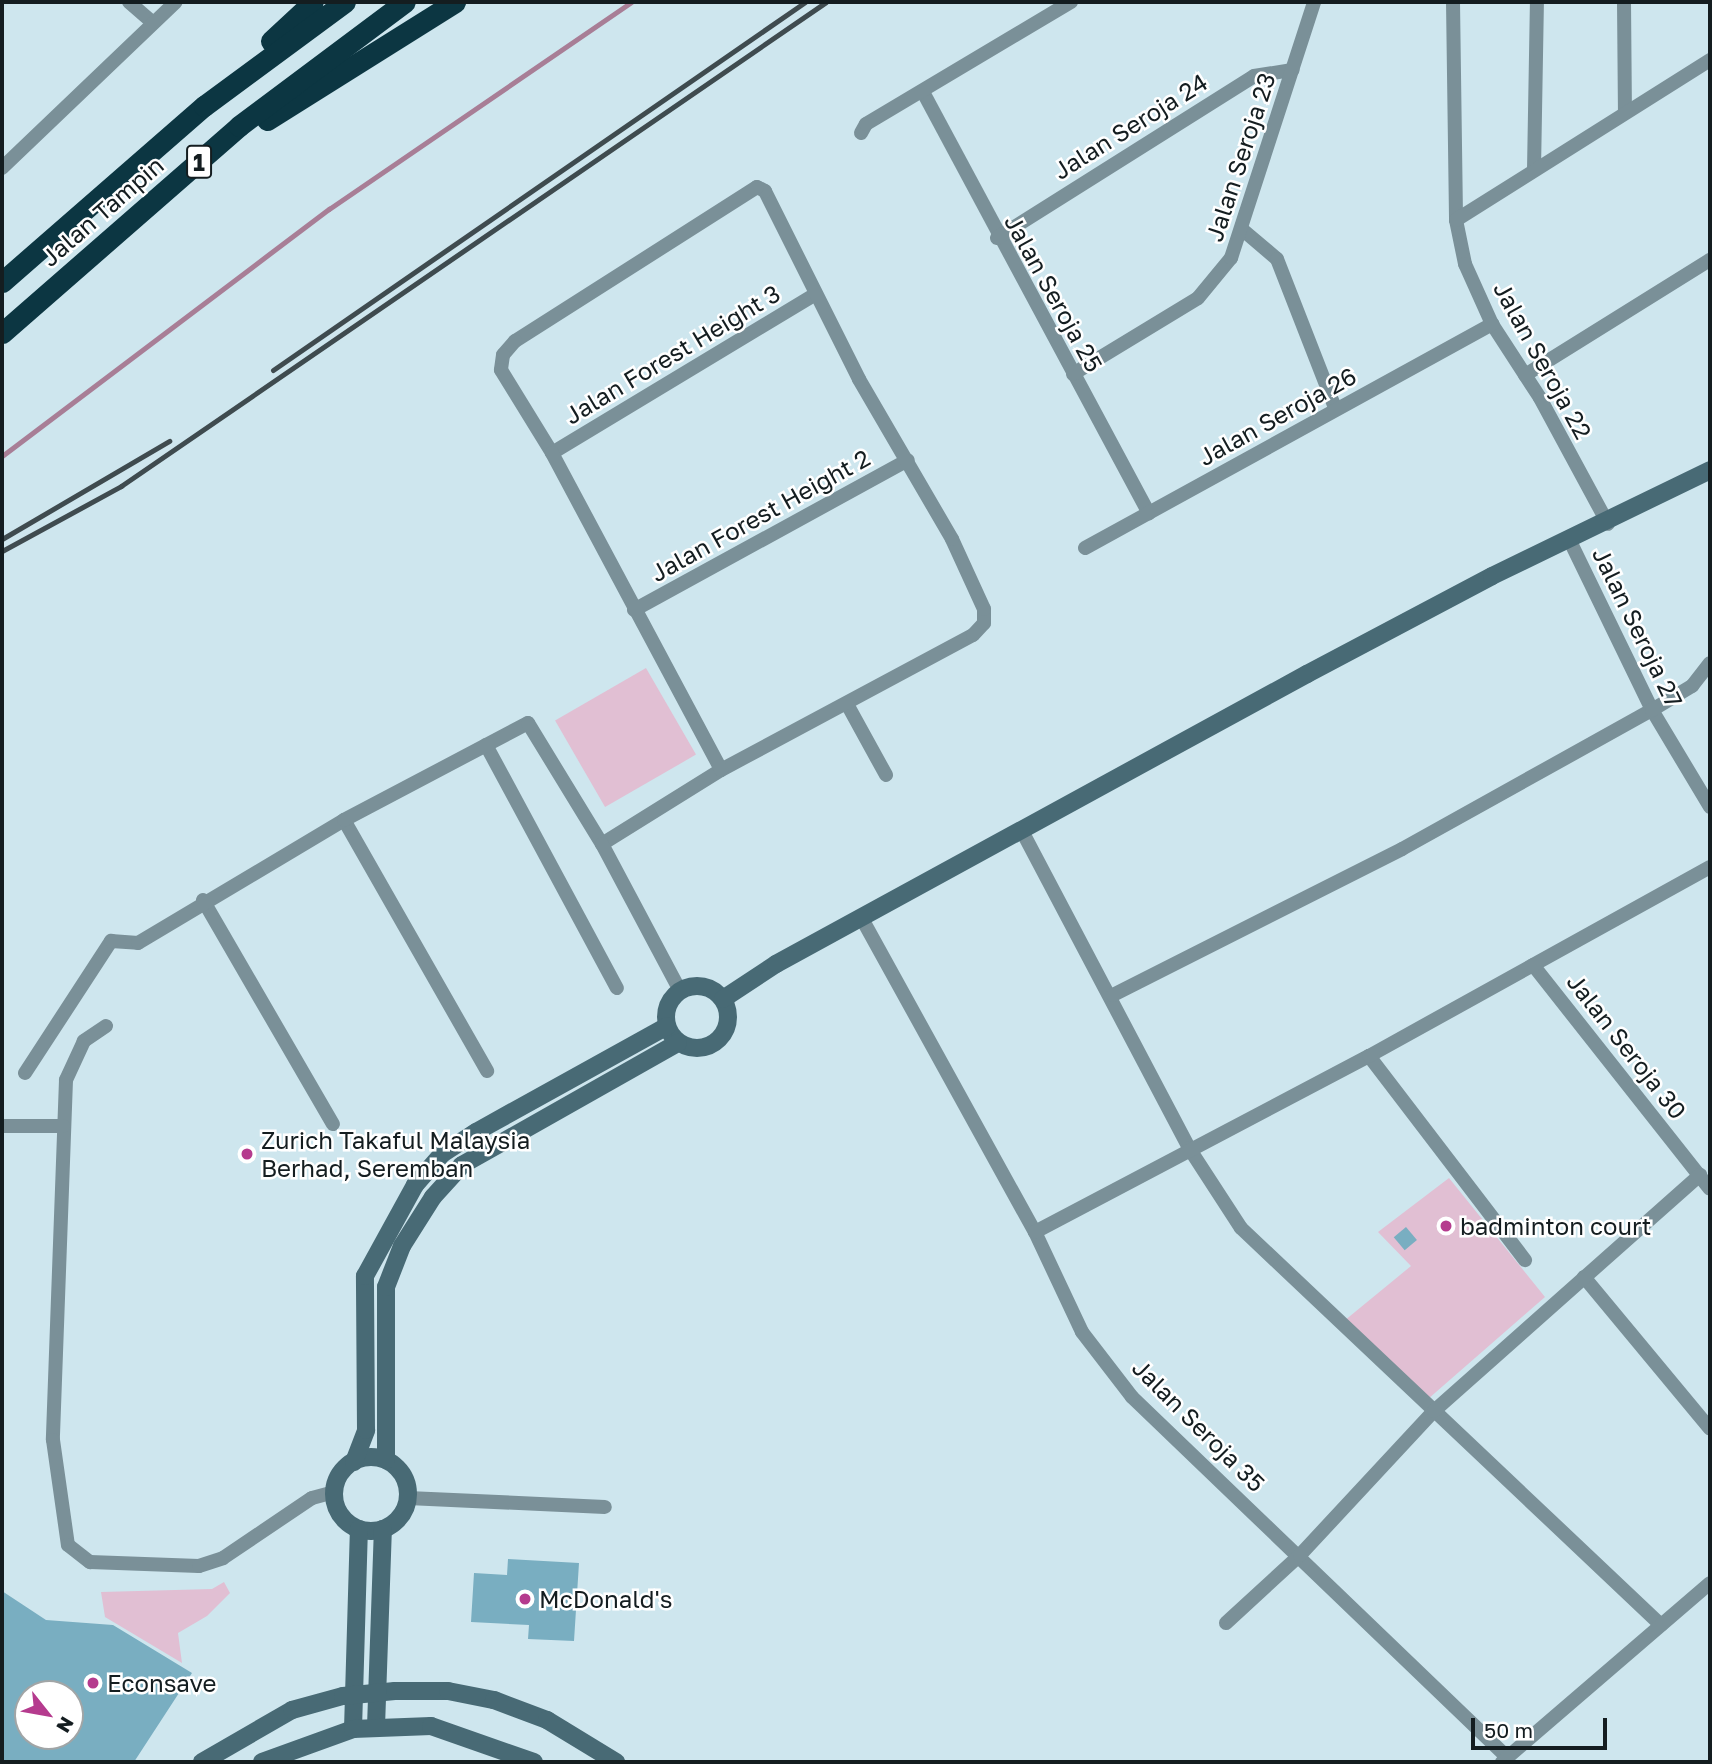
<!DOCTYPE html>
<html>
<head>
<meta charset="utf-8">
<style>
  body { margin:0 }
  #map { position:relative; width:1712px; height:1764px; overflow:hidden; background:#cee6ee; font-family:"Golos Text",sans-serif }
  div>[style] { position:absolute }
  .green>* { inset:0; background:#e1bfd3; transform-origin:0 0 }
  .stream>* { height:5px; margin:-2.5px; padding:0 2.5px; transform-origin:2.5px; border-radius:2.5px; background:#a87e96 }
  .building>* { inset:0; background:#79aec1; transform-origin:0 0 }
  .street>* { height:14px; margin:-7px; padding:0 7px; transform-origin:7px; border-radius:7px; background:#7a9098 }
  .secondary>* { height:18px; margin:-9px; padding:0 9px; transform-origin:9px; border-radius:9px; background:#486a75 }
  .secondary>.ring { margin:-9px; padding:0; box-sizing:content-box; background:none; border:18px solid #486a75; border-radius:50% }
  .highway>* { height:21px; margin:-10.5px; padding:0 10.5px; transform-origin:10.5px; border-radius:10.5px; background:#0c3642 }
  .rail>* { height:5px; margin:-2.5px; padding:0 2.5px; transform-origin:2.5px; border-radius:2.5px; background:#3f4b4f }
  .dots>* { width:19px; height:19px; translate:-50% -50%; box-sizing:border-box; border:4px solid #fff; border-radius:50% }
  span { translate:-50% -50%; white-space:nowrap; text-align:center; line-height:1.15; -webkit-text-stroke:5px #fff; paint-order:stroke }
  .shield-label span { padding:2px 5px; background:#fff; border:2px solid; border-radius:5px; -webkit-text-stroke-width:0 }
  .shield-label { font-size:23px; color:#141d20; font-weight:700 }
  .street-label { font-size:24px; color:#141d20 }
  .poi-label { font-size:24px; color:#141d20 }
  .left { translate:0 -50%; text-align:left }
  .frame { position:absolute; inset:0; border:4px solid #141d20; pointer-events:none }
  .north { position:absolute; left:14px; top:1680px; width:70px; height:70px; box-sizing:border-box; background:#fff; border:2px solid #a1a5a6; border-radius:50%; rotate:121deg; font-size:19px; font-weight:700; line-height:28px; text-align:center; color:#141d20 }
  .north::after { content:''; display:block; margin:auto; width:24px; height:32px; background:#b53b8e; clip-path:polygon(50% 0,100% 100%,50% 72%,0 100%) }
  .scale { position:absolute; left:1471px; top:1718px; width:136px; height:32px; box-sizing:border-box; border:4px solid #141d20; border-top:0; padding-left:9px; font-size:21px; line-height:24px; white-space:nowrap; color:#141d20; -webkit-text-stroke:5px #fff; paint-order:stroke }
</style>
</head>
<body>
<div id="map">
  <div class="green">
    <div style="left:646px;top:668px;width:100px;height:105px;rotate:60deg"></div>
    <div style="clip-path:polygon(1449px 1178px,1545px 1297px,1428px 1399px,1344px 1321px,1411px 1266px,1378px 1232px)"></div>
    <div style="clip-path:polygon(224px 1582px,230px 1593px,207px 1616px,178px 1633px,182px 1663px,105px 1617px,101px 1592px,212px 1589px)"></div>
  </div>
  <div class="stream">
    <div style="left:2px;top:456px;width:410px;rotate:-37.1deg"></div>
    <div style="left:329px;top:209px;width:366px;rotate:-34.4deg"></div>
  </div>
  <div class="building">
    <div style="left:1406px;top:1227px;width:17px;height:16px;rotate:50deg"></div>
    <div style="clip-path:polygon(508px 1559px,579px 1563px,574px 1641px,528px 1639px,529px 1625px,471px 1622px,474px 1573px,507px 1575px)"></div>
    <div style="clip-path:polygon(evenodd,2px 1591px,46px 1620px,113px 1625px,192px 1673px,134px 1762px,2px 1762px,2px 1591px,28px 1694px,70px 1694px,70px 1736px,28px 1736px,28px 1694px)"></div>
  </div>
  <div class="street">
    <div style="left:129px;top:2px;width:29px;rotate:41deg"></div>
    <div style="left:1453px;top:2px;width:218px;rotate:89.2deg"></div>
    <div style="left:1456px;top:220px;width:45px;rotate:78.4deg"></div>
    <div style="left:1465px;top:264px;width:66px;rotate:65.8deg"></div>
    <div style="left:1492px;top:324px;width:88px;rotate:57deg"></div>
    <div style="left:1540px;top:398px;width:143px;rotate:61.6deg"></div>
    <div style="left:1624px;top:2px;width:110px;rotate:89.5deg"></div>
    <div style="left:923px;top:92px;width:478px;rotate:61.8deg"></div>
    <div style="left:861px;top:133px;width:10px;rotate:-61deg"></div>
    <div style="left:866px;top:124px;width:239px;rotate:-30.8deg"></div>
    <div style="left:2px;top:168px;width:240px;rotate:-43.7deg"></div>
    <div style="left:1534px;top:170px;width:168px;rotate:-89deg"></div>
    <div style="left:1456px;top:220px;width:300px;rotate:-32.2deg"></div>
    <div style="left:1244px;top:231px;width:43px;rotate:40.3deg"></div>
    <div style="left:1277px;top:259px;width:160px;rotate:68.7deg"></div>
    <div style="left:997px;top:238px;width:304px;rotate:-32.2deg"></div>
    <div style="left:1254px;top:76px;width:39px;rotate:-9deg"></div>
    <div style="left:1073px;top:374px;width:146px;rotate:-31.3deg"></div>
    <div style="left:1198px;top:298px;width:52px;rotate:-50.5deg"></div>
    <div style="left:1231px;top:258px;width:269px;rotate:-72deg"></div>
    <div style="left:1525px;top:375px;width:218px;rotate:-31.9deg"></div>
    <div style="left:552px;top:453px;width:308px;rotate:-31.1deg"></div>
    <div style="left:1569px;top:539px;width:190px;rotate:64.1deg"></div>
    <div style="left:1652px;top:710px;width:113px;rotate:59.1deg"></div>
    <div style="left:1085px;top:548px;width:465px;rotate:-28.8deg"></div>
    <div style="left:634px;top:610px;width:312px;rotate:-28.7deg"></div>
    <div style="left:847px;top:704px;width:81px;rotate:61.2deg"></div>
    <div style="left:486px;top:745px;width:276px;rotate:61.7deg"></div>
    <div style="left:344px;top:820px;width:289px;rotate:60.3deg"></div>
    <div style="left:1022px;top:831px;width:358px;rotate:62.2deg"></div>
    <div style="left:1189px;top:1148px;width:95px;rotate:57deg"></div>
    <div style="left:1241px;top:1228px;width:578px;rotate:43.39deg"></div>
    <div style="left:602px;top:844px;width:140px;rotate:-31.9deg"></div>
    <div style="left:721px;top:770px;width:286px;rotate:-28.2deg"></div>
    <div style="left:973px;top:635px;width:16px;rotate:-47deg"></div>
    <div style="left:984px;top:623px;width:14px;rotate:-90deg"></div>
    <div style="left:984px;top:609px;width:77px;rotate:-114.6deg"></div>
    <div style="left:952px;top:539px;width:185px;rotate:-120.2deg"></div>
    <div style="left:859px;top:379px;width:210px;rotate:-116.6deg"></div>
    <div style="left:765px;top:191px;width:9px;rotate:-153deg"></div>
    <div style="left:757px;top:187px;width:287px;rotate:147.5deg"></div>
    <div style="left:515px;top:341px;width:18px;rotate:131deg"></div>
    <div style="left:503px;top:355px;width:15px;rotate:98deg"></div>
    <div style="left:501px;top:370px;width:97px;rotate:58.4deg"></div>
    <div style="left:552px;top:453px;width:359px;rotate:61.9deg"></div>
    <div style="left:203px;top:900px;width:259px;rotate:59.9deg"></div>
    <div style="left:861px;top:917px;width:360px;rotate:61.1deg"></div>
    <div style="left:1035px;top:1232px;width:110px;rotate:64.8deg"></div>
    <div style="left:1082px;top:1332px;width:82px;rotate:52.4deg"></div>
    <div style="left:1132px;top:1397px;width:520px;rotate:43.83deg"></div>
    <div style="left:1533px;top:965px;width:285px;rotate:51.7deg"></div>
    <div style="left:1113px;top:995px;width:324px;rotate:-26.8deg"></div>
    <div style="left:1402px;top:849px;width:286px;rotate:-29.1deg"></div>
    <div style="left:1652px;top:710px;width:47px;rotate:-31deg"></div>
    <div style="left:1692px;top:686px;width:29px;rotate:-52deg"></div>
    <div style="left:106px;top:1026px;width:27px;rotate:146deg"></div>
    <div style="left:84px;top:1041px;width:43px;rotate:114.8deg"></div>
    <div style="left:66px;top:1080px;width:360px;rotate:92.1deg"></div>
    <div style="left:53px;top:1440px;width:106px;rotate:81.9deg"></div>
    <div style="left:68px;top:1545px;width:28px;rotate:38deg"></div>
    <div style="left:90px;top:1562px;width:109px;rotate:2.1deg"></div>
    <div style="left:199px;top:1566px;width:25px;rotate:-18deg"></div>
    <div style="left:223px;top:1558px;width:107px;rotate:-34deg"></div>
    <div style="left:312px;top:1498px;width:24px;rotate:-15deg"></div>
    <div style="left:1369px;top:1056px;width:257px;rotate:52.6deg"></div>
    <div style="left:25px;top:1073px;width:158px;rotate:-56.9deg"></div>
    <div style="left:111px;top:941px;width:27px;rotate:4deg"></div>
    <div style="left:138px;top:943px;width:240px;rotate:-30.8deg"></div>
    <div style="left:344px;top:820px;width:208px;rotate:-27.8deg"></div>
    <div style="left:528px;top:723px;width:142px;rotate:58.6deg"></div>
    <div style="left:602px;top:844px;width:166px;rotate:62deg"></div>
    <div style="left:2px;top:1126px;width:61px"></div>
    <div style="left:1035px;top:1232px;width:378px;rotate:-27.8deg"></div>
    <div style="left:1369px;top:1056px;width:390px;rotate:-29deg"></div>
    <div style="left:1584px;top:1277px;width:197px;rotate:50.3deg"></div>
    <div style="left:408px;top:1498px;width:197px;rotate:2.6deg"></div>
    <div style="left:1226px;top:1623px;width:100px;rotate:-42.6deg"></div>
    <div style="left:1300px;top:1555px;width:197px;rotate:-47.1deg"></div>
    <div style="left:1434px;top:1411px;width:356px;rotate:-41.6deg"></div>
    <div style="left:1502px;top:1762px;width:274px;rotate:-40.7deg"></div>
  </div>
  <div class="secondary">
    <div class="ring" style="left:666px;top:986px;width:44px;height:44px"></div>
    <div style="left:723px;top:999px;width:64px;rotate:-33.4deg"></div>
    <div style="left:776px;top:964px;width:605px;rotate:-28.64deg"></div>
    <div style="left:1307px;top:674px;width:209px;rotate:-27.9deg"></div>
    <div style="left:1492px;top:576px;width:242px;rotate:-25.9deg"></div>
    <div class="ring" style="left:334px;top:1457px;width:56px;height:56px"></div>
    <div style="left:386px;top:1460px;width:173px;rotate:-90deg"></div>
    <div style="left:386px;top:1287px;width:44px;rotate:-68.7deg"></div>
    <div style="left:402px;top:1246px;width:58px;rotate:-57.7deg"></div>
    <div style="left:433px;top:1197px;width:43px;rotate:-47.8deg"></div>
    <div style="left:462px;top:1165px;width:248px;rotate:-29.5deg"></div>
    <div style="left:354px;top:1462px;width:34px;rotate:-69deg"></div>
    <div style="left:366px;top:1430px;width:154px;rotate:-90.4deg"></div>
    <div style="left:365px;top:1276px;width:104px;rotate:-61.2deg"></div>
    <div style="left:415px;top:1185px;width:41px;rotate:-48.9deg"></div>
    <div style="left:442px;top:1154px;width:40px;rotate:-32.9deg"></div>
    <div style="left:476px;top:1132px;width:218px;rotate:-29deg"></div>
    <div style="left:376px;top:1727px;width:198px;rotate:-88deg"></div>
    <div style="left:353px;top:1729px;width:200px;rotate:-88.3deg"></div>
    <div style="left:202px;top:1762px;width:104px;rotate:-30deg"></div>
    <div style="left:292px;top:1710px;width:53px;rotate:-15.4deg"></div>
    <div style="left:343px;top:1696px;width:52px;rotate:-5.5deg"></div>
    <div style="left:395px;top:1691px;width:53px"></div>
    <div style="left:448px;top:1691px;width:47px;rotate:11.1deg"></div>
    <div style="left:494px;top:1700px;width:57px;rotate:20.7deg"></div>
    <div style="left:547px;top:1720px;width:81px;rotate:31.3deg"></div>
    <div style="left:262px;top:1762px;width:97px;rotate:-19.9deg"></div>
    <div style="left:353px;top:1729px;width:78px;rotate:-2.2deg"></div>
    <div style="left:431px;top:1726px;width:109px;rotate:19.3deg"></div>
  </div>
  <div class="highway">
    <div style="left:271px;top:41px;width:57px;rotate:-42.9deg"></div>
    <div style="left:267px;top:120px;width:222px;rotate:-32.1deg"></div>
    <div style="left:2px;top:282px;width:268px;rotate:-41.1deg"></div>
    <div style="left:204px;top:106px;width:175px;rotate:-36.4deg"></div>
    <div style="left:2px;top:333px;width:315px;rotate:-41.1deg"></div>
    <div style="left:239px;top:126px;width:207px;rotate:-36.8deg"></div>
  </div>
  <div class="rail">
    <div style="left:273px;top:370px;width:647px;rotate:-34.67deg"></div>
    <div style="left:2px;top:539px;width:194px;rotate:-30.4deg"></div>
    <div style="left:2px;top:551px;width:136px;rotate:-28.6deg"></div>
    <div style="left:121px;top:486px;width:855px;rotate:-34.47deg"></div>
  </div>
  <div class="dots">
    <div style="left:247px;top:1154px;background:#b53b8e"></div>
    <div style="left:1446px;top:1226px;background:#b53b8e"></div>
    <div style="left:525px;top:1599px;background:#b53b8e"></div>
    <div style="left:93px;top:1683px;background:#b53b8e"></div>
  </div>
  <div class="shield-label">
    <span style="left:199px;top:162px">1</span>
  </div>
  <div class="street-label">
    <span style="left:1130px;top:126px;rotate:-32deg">Jalan Seroja 24</span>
    <span style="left:1240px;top:157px;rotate:-72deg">Jalan Seroja 23</span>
    <span style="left:102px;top:211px;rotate:-41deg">Jalan Tampin</span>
    <span style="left:1054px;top:293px;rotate:61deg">Jalan Seroja 25</span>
    <span style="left:672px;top:354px;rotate:-31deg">Jalan Forest Height 3</span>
    <span style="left:1543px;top:360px;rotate:61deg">Jalan Seroja 22</span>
    <span style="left:1277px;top:416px;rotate:-29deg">Jalan Seroja 26</span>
    <span style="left:760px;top:515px;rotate:-29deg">Jalan Forest Height 2</span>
    <span style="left:1638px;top:627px;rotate:64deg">Jalan Seroja 27</span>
    <span style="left:1627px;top:1046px;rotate:52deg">Jalan Seroja 30</span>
    <span style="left:1199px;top:1425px;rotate:45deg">Jalan Seroja 35</span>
  </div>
  <div class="poi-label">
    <span class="left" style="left:261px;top:1154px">Zurich Takaful Malaysia<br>Berhad, Seremban</span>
    <span class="left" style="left:1460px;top:1226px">badminton court</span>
    <span class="left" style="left:539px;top:1599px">McDonald's</span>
    <span class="left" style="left:107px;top:1683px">Econsave</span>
  </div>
  <div class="frame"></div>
  <div class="north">N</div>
  <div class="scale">50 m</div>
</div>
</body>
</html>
